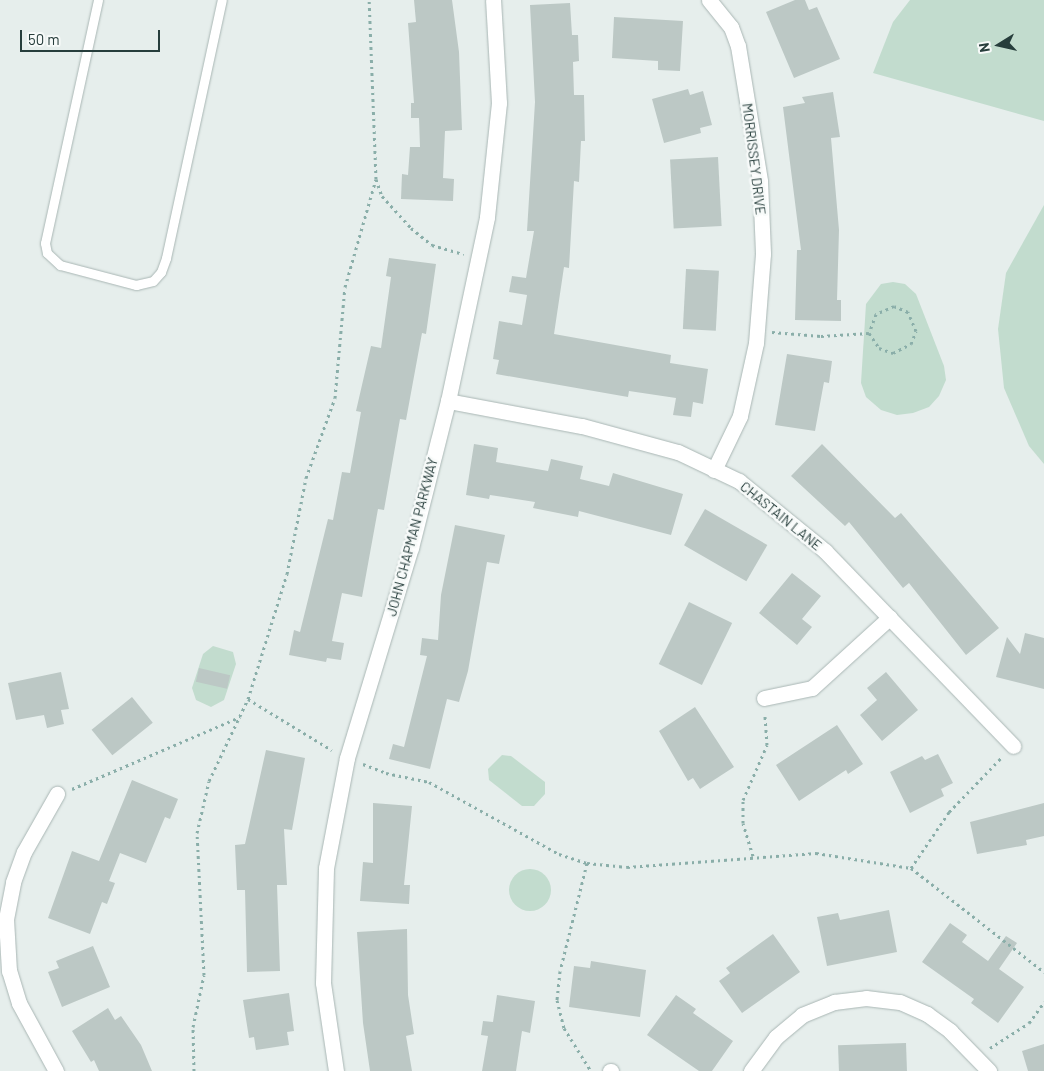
<!DOCTYPE html>
<html>
<head>
<meta charset="utf-8">
<style>
  body { margin:0 }
  #map { position:relative; width:1044px; height:1071px; overflow:hidden; background:#e6eeec; font-family:Barlow,sans-serif }
  div>[style] { position:absolute }
  .green>* { inset:0; background:#c2dcce }
  .round { border-radius:50% }
  .building>* { inset:0; background:#bcc8c5; transform-origin:0 0 }
  .path>* { height:3px; margin-top:-1.5px; transform-origin:0; background:repeating-linear-gradient(90deg,#8aaea9 0 2.5px,transparent 0 6.5px) }
  .roads { filter:drop-shadow(0 0 1px #a9b6b4) drop-shadow(0 0 1px #a9b6b4) }
  .lane>* { height:9px; margin:-4.5px; padding:0 4.5px; transform-origin:4.5px; border-radius:4.5px; background:#fff }
  .street>* { height:15px; margin:-7.5px; padding:0 7.5px; transform-origin:7.5px; border-radius:7.5px; background:#fff }
  span { translate:-50% -50%; white-space:nowrap; text-align:center; line-height:1.15; -webkit-text-stroke:5px #f7faf9; paint-order:stroke }
  .street-label { font-size:14px; color:#273e3c }
  .north { position:absolute; left:974px; top:20px; width:50px; height:50px; -webkit-text-stroke:4px #f7faf9; paint-order:stroke; rotate:260deg; font-size:14px; font-weight:700; line-height:20px; text-align:center; color:#273e3c }
  .north::after { content:''; display:block; margin:auto; width:18px; height:22px; background:#273e3c; clip-path:polygon(50% 0,100% 100%,50% 72%,0 100%) }
  .scale { position:absolute; left:20px; top:30px; width:140px; height:22px; box-sizing:border-box; border:2px solid #273e3c; border-top:0; padding-left:6px; font-size:15px; line-height:18px; white-space:nowrap; color:#273e3c; -webkit-text-stroke:4px #f7faf9; paint-order:stroke }
</style>
</head>
<body>
<div id="map">
  <div class="green">
    <div style="clip-path:polygon(910px 0,1044px 0,1044px 121px,873px 73px,893px 22px)"></div>
    <div style="clip-path:polygon(1044px 205px,1044px 464px,1029px 446px,1004px 388px,998px 329px,1006px 273px)"></div>
    <div style="clip-path:polygon(893px 282px,905px 284px,916px 294px,944px 366px,946px 380px,939px 396px,929px 407px,913px 413px,897px 415px,881px 410px,866px 397px,861px 383px,866px 304px,881px 284px)"></div>
    <div style="clip-path:polygon(213px 646px,233px 652px,236px 664px,224px 700px,211px 707px,196px 700px,192px 688px,203px 654px)"></div>
    <div style="clip-path:polygon(502px 755px,511px 756px,545px 782px,545px 794px,534px 806px,522px 806px,489px 780px,488px 769px)"></div>
    <div class="round" style="left:509px;top:869px;width:42px;height:42px"></div>
  </div>
  <div class="building">
    <div style="clip-path:polygon(414px 0,452px 0,459px 52px,462px 130px,445px 131px,443px 178px,454px 179px,453px 201px,401px 199px,402px 174px,408px 175px,410px 147px,420px 147px,419px 118px,411px 118px,411px 103px,414px 103px,408px 23px,416px 22px)"></div>
    <div style="clip-path:polygon(795px 0,805px 0,809px 10px,817px 7px,840px 59px,794px 78px,766px 12px)"></div>
    <div style="clip-path:polygon(570px 3px,572px 35px,578px 35px,579px 61px,573px 62px,574px 95px,584px 95px,585px 141px,581px 141px,579px 182px,574px 181px,569px 268px,564px 267px,554px 334px,671px 355px,670px 363px,708px 369px,703px 404px,693px 402px,691px 417px,673px 415px,676px 398px,629px 391px,628px 397px,496px 374px,499px 360px,493px 359px,499px 321px,522px 325px,527px 295px,509px 292px,512px 276px,526px 278px,534px 231px,527px 231px,535px 102px,530px 5px)"></div>
    <div style="clip-path:polygon(614px 17px,683px 21px,680px 71px,658px 70px,658px 61px,612px 58px)"></div>
    <div style="clip-path:polygon(688px 89px,690px 95px,703px 91px,712px 125px,700px 128px,701px 133px,664px 143px,652px 99px)"></div>
    <div style="clip-path:polygon(833px 92px,840px 137px,831px 138px,839px 230px,837px 300px,841px 300px,841px 321px,795px 320px,797px 250px,801px 250px,783px 107px,805px 103px,802px 97px)"></div>
    <div style="left:718px;top:157px;width:69px;height:48px;rotate:87deg"></div>
    <div style="clip-path:polygon(389px 258px,436px 264px,426px 334px,422px 333px,406px 420px,400px 419px,384px 510px,378px 509px,362px 597px,342px 593px,332px 641px,344px 643px,341px 660px,327px 658px,326px 662px,289px 655px,294px 630px,300px 632px,328px 519px,333px 520px,342px 472px,350px 473px,361px 412px,356px 411px,371px 346px,381px 348px,391px 277px,386px 276px)"></div>
    <div style="left:686px;top:269px;width:33px;height:60px;rotate:3deg"></div>
    <div style="clip-path:polygon(787px 354px,832px 361px,829px 383px,824px 382px,815px 431px,775px 425px)"></div>
    <div style="clip-path:polygon(474px 444px,498px 448px,496px 462px,548px 471px,551px 459px,583px 466px,580px 479px,609px 486px,613px 473px,683px 494px,671px 535px,579px 511px,578px 517px,533px 508px,535px 502px,490px 495px,489px 499px,466px 495px)"></div>
    <div style="clip-path:polygon(822px 444px,895px 518px,901px 513px,999px 628px,966px 655px,909px 583px,903px 588px,849px 522px,845px 526px,791px 476px)"></div>
    <div style="left:705px;top:509px;width:72px;height:42px;rotate:30deg"></div>
    <div style="clip-path:polygon(455px 525px,505px 535px,499px 564px,487px 562px,468px 671px,459px 702px,447px 699px,430px 769px,389px 759px,393px 744px,404px 747px,427px 656px,420px 655px,422px 638px,438px 640px,441px 595px)"></div>
    <div style="clip-path:polygon(792px 573px,821px 596px,802px 619px,812px 627px,797px 645px,759px 613px)"></div>
    <div style="left:689px;top:602px;width:48px;height:69px;rotate:26deg"></div>
    <div style="clip-path:polygon(1025px 633px,1044px 638px,1044px 689px,996px 677px,1007px 637px,1020px 654px)"></div>
    <div style="left:199px;top:668px;width:32px;height:14px;rotate:13deg"></div>
    <div style="clip-path:polygon(61px 672px,69px 709px,61px 710px,64px 724px,47px 728px,44px 715px,16px 720px,8px 683px)"></div>
    <div style="clip-path:polygon(886px 672px,918px 710px,882px 741px,860px 715px,877px 700px,867px 688px)"></div>
    <div style="left:132px;top:697px;width:33px;height:52px;rotate:51deg"></div>
    <div style="clip-path:polygon(695px 707px,734px 767px,700px 789px,693px 778px,688px 781px,659px 731px)"></div>
    <div style="clip-path:polygon(837px 725px,863px 764px,848px 774px,846px 770px,799px 801px,776px 765px)"></div>
    <div style="clip-path:polygon(266px 750px,305px 758px,292px 830px,284px 829px,287px 885px,277px 885px,280px 971px,247px 972px,245px 890px,237px 890px,235px 845px,245px 844px)"></div>
    <div style="clip-path:polygon(938px 754px,953px 783px,941px 789px,944px 796px,910px 813px,890px 772px,922px 756px,925px 760px)"></div>
    <div style="clip-path:polygon(132px 780px,178px 799px,170px 819px,165px 817px,146px 863px,120px 853px,109px 881px,115px 883px,107px 904px,102px 902px,90px 934px,48px 918px,72px 851px,99px 861px)"></div>
    <div style="clip-path:polygon(373px 803px,412px 806px,404px 885px,410px 885px,409px 904px,360px 901px,363px 862px,373px 863px)"></div>
    <div style="clip-path:polygon(1044px 803px,1044px 836px,1026px 840px,1027px 845px,977px 854px,970px 822px)"></div>
    <div style="clip-path:polygon(889px 910px,897px 952px,827px 966px,817px 917px,838px 913px,840px 920px)"></div>
    <div style="clip-path:polygon(950px 923px,967px 935px,962px 942px,988px 961px,1006px 936px,1017px 943px,999px 969px,1024px 987px,998px 1023px,971px 1003px,974px 999px,922px 962px)"></div>
    <div style="clip-path:polygon(407px 929px,408px 995px,414px 1034px,406px 1036px,412px 1071px,370px 1071px,363px 1023px,357px 932px)"></div>
    <div style="clip-path:polygon(773px 934px,800px 972px,742px 1013px,719px 981px,730px 973px,726px 968px)"></div>
    <div style="clip-path:polygon(93px 946px,110px 987px,62px 1007px,48px 972px,59px 968px,56px 961px)"></div>
    <div style="clip-path:polygon(591px 961px,646px 970px,640px 1017px,569px 1007px,574px 966px,590px 968px)"></div>
    <div style="clip-path:polygon(289px 993px,294px 1031px,287px 1032px,289px 1045px,256px 1050px,254px 1037px,249px 1038px,243px 1000px)"></div>
    <div style="clip-path:polygon(497px 995px,535px 1001px,530px 1033px,522px 1031px,516px 1071px,482px 1071px,488px 1036px,481px 1035px,483px 1021px,493px 1022px)"></div>
    <div style="clip-path:polygon(676px 995px,696px 1009px,693px 1013px,733px 1041px,712px 1071px,699px 1071px,647px 1035px)"></div>
    <div style="clip-path:polygon(108px 1008px,115px 1020px,121px 1016px,141px 1045px,152px 1071px,99px 1071px,94px 1060px,91px 1062px,72px 1031px)"></div>
    <div style="left:906px;top:1043px;width:28px;height:68px;rotate:88deg"></div>
    <div style="clip-path:polygon(1044px 1044px,1044px 1071px,1028px 1071px,1022px 1051px)"></div>
  </div>
  <div class="path">
    <div style="left:376px;top:179px;width:18px;rotate:71deg"></div>
    <div style="left:382px;top:196px;width:43px;rotate:47.8deg"></div>
    <div style="left:411px;top:228px;width:27px;rotate:39deg"></div>
    <div style="left:432px;top:245px;width:33px;rotate:16deg"></div>
    <div style="left:772px;top:332px;width:49px;rotate:4.7deg"></div>
    <div style="left:821px;top:336px;width:48px;rotate:-3.6deg"></div>
    <div style="left:869px;top:333px;width:18px;rotate:56deg"></div>
    <div style="left:879px;top:348px;width:15px;rotate:20deg"></div>
    <div style="left:893px;top:353px;width:20px;rotate:-27deg"></div>
    <div style="left:911px;top:344px;width:14px;rotate:-69deg"></div>
    <div style="left:916px;top:331px;width:21px;rotate:-113deg"></div>
    <div style="left:908px;top:312px;width:15px;rotate:-157deg"></div>
    <div style="left:894px;top:306px;width:20px;rotate:156deg"></div>
    <div style="left:876px;top:314px;width:20px;rotate:110deg"></div>
    <div style="left:248px;top:699px;width:131px;rotate:-72.7deg"></div>
    <div style="left:287px;top:574px;width:98px;rotate:-78.8deg"></div>
    <div style="left:306px;top:478px;width:85px;rotate:-70.1deg"></div>
    <div style="left:335px;top:398px;width:111px;rotate:-84.9deg"></div>
    <div style="left:345px;top:287px;width:112px;rotate:-74deg"></div>
    <div style="left:376px;top:179px;width:179px;rotate:-92.2deg"></div>
    <div style="left:363px;top:764px;width:25px;rotate:21deg"></div>
    <div style="left:386px;top:773px;width:44px;rotate:11.8deg"></div>
    <div style="left:429px;top:782px;width:149px;rotate:29deg"></div>
    <div style="left:559px;top:854px;width:29px;rotate:18deg"></div>
    <div style="left:587px;top:863px;width:40px;rotate:5.7deg"></div>
    <div style="left:627px;top:867px;width:190px;rotate:-4.2deg"></div>
    <div style="left:816px;top:853px;width:96px;rotate:9deg"></div>
    <div style="left:911px;top:868px;width:169px;rotate:38deg"></div>
    <div style="left:72px;top:789px;width:183px;rotate:-23.2deg"></div>
    <div style="left:753px;top:856px;width:34px;rotate:-107deg"></div>
    <div style="left:743px;top:823px;width:23px;rotate:-90deg"></div>
    <div style="left:743px;top:800px;width:60px;rotate:-66.4deg"></div>
    <div style="left:767px;top:745px;width:31px;rotate:-94deg"></div>
    <div style="left:587px;top:863px;width:111px;rotate:104deg"></div>
    <div style="left:560px;top:971px;width:29px;rotate:96deg"></div>
    <div style="left:557px;top:1000px;width:29px;rotate:76deg"></div>
    <div style="left:564px;top:1028px;width:51px;rotate:57.9deg"></div>
    <div style="left:911px;top:868px;width:68px;rotate:-55.8deg"></div>
    <div style="left:949px;top:812px;width:76px;rotate:-46.1deg"></div>
    <div style="left:990px;top:1048px;width:46px;rotate:-32.7deg"></div>
    <div style="left:1029px;top:1023px;width:26px;rotate:-54deg"></div>
    <div style="left:194px;top:1071px;width:44px;rotate:-91.3deg"></div>
    <div style="left:193px;top:1027px;width:53px;rotate:-78.1deg"></div>
    <div style="left:204px;top:975px;width:142px;rotate:-92.8deg"></div>
    <div style="left:197px;top:833px;width:53px;rotate:-77deg"></div>
    <div style="left:209px;top:781px;width:91px;rotate:-64.6deg"></div>
    <div style="left:248px;top:699px;width:98px;rotate:31.3deg"></div>
  </div>
  <div class="roads">
    <div class="lane">
      <div style="left:98px;top:0;width:249px;rotate:102.3deg"></div>
      <div style="left:45px;top:243px;width:10px;rotate:79deg"></div>
      <div style="left:47px;top:253px;width:18px;rotate:43deg"></div>
      <div style="left:60px;top:265px;width:79px;rotate:14.7deg"></div>
      <div style="left:136px;top:285px;width:17px;rotate:-13deg"></div>
      <div style="left:153px;top:281px;width:12px;rotate:-48deg"></div>
      <div style="left:161px;top:272px;width:15px;rotate:-70deg"></div>
      <div style="left:166px;top:258px;width:264px;rotate:-77.8deg"></div>
    </div>
    <div class="street">
      <div style="left:709px;top:0;width:35px;rotate:51deg"></div>
      <div style="left:731px;top:27px;width:20px;rotate:70deg"></div>
      <div style="left:738px;top:46px;width:137px;rotate:80.7deg"></div>
      <div style="left:760px;top:181px;width:73px;rotate:87.6deg"></div>
      <div style="left:763px;top:254px;width:89px;rotate:94.5deg"></div>
      <div style="left:756px;top:343px;width:75px;rotate:102.4deg"></div>
      <div style="left:740px;top:416px;width:60px;rotate:115.7deg"></div>
      <div style="left:448px;top:401px;width:136px;rotate:10.6deg"></div>
      <div style="left:582px;top:426px;width:99px;rotate:15.2deg"></div>
      <div style="left:678px;top:452px;width:68px;rotate:25.4deg"></div>
      <div style="left:739px;top:481px;width:111px;rotate:39.1deg"></div>
      <div style="left:825px;top:551px;width:271px;rotate:46deg"></div>
      <div style="left:764px;top:698px;width:49px;rotate:-11.8deg"></div>
      <div style="left:812px;top:688px;width:105px;rotate:-42.3deg"></div>
      <div style="left:56px;top:1071px;width:77px;rotate:-118.6deg"></div>
      <div style="left:19px;top:1003px;width:34px;rotate:-107deg"></div>
      <div style="left:9px;top:971px;width:52px;rotate:-93.3deg"></div>
      <div style="left:6px;top:919px;width:38px;rotate:-79deg"></div>
      <div style="left:13px;top:882px;width:32px;rotate:-70deg"></div>
      <div style="left:24px;top:852px;width:67px;rotate:-60.4deg"></div>
      <div style="left:336px;top:1071px;width:89px;rotate:-98.4deg"></div>
      <div style="left:323px;top:983px;width:115px;rotate:-88.5deg"></div>
      <div style="left:326px;top:868px;width:112px;rotate:-79.2deg"></div>
      <div style="left:347px;top:758px;width:220px;rotate:-73.1deg"></div>
      <div style="left:411px;top:548px;width:152px;rotate:-75.9deg"></div>
      <div style="left:448px;top:401px;width:188px;rotate:-78deg"></div>
      <div style="left:487px;top:217px;width:115px;rotate:-84deg"></div>
      <div style="left:499px;top:103px;width:103px;rotate:-93.3deg"></div>
      <div style="left:610px;top:1071px;width:1px"></div>
      <div style="left:751px;top:1071px;width:42px;rotate:-53.7deg"></div>
      <div style="left:776px;top:1037px;width:34px;rotate:-40deg"></div>
      <div style="left:802px;top:1015px;width:35px;rotate:-22deg"></div>
      <div style="left:834px;top:1002px;width:32px;rotate:-7deg"></div>
      <div style="left:866px;top:998px;width:34px;rotate:7deg"></div>
      <div style="left:900px;top:1002px;width:30px;rotate:24deg"></div>
      <div style="left:927px;top:1014px;width:29px;rotate:36deg"></div>
      <div style="left:950px;top:1031px;width:56px;rotate:45.7deg"></div>
    </div>
  </div>
  <div class="street-label">
    <span style="left:754px;top:159px;rotate:83deg">MORRISSEY DRIVE</span>
    <span style="left:781px;top:516px;rotate:39deg">CHASTAIN LANE</span>
    <span style="left:412px;top:537px;rotate:-75deg">JOHN CHAPMAN PARKWAY</span>
  </div>
  <div class="north">N</div>
  <div class="scale">50 m</div>
</div>
</body>
</html>
